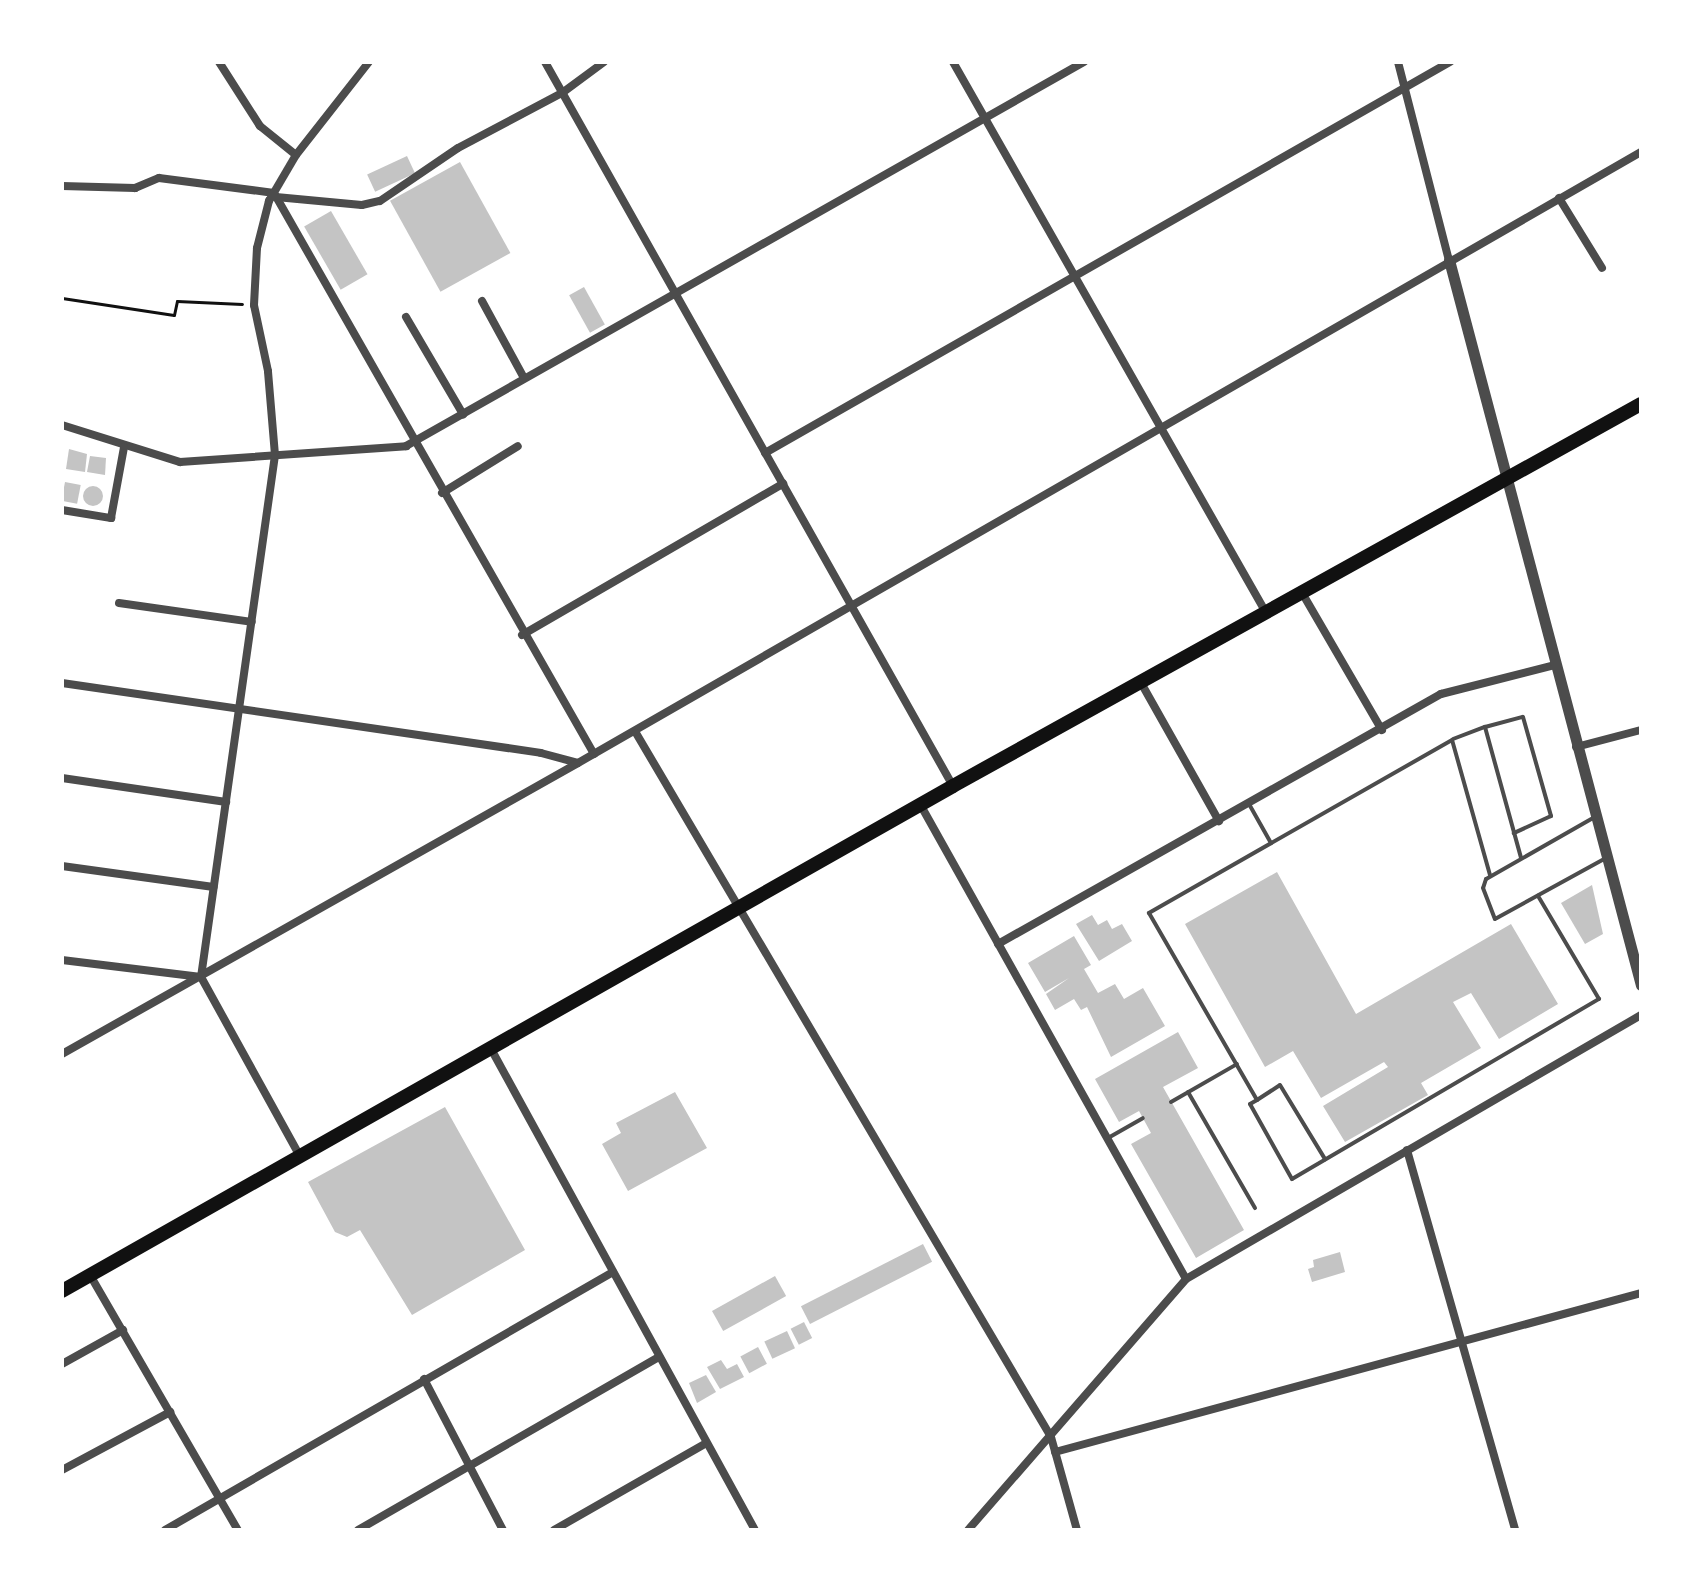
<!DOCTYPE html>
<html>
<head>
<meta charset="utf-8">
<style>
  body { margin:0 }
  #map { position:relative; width:1703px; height:1592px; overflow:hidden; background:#fff; font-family:Ubuntu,sans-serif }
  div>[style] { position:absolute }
  .building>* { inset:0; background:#c4c4c4; transform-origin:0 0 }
  .round { border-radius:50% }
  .path>* { height:3px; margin:-1.5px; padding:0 1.5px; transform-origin:1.5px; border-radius:1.5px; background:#111 }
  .service>* { height:4px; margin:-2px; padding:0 2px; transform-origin:2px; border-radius:2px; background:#4c4c4c }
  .minor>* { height:8px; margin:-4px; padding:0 4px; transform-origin:4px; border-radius:4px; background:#4c4c4c }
  .tertiary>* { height:11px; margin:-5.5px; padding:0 5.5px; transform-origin:5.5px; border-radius:5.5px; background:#4c4c4c }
  .primary>* { height:14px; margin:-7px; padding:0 7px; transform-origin:7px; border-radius:7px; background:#111 }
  span { translate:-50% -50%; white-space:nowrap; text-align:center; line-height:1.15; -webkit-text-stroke:8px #fff; paint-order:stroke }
  .frame { position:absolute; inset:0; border:64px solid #fff; pointer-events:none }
</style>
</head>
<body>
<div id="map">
  <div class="building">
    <div style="left:407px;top:156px;width:19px;height:44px;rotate:65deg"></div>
    <div style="left:460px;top:162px;width:104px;height:80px;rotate:61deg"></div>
    <div style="left:331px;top:211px;width:73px;height:31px;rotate:60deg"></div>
    <div style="left:584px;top:287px;width:43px;height:17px;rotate:61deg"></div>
    <div style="clip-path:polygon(69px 449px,87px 454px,85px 472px,66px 469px)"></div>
    <div style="clip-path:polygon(90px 456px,106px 458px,105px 475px,87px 472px)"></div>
    <div style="left:65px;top:482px;width:16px;height:19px;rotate:11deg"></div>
    <div class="round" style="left:83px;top:486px;width:20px;height:20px"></div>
    <div style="clip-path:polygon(1277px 872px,1356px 1014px,1511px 924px,1558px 1004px,1499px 1039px,1471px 993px,1453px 1002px,1481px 1048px,1421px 1083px,1428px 1095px,1345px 1142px,1323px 1106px,1388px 1067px,1384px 1062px,1321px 1098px,1293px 1051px,1265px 1067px,1185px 924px)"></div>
    <div style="clip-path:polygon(1592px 885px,1603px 934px,1585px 944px,1561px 903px)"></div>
    <div style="clip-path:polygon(1092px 915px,1098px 925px,1107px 920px,1112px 929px,1122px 924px,1132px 941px,1099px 961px,1076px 924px)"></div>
    <div style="clip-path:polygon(1074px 936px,1091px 965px,1084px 969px,1098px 993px,1115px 984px,1124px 999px,1143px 988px,1165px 1026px,1111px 1057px,1087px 1007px,1081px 1010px,1074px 999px,1055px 1010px,1046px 994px,1069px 978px,1045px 992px,1028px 963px)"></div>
    <div style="clip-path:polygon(1178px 1032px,1198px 1068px,1163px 1087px,1244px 1230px,1196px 1258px,1131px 1144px,1151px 1133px,1139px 1111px,1119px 1122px,1095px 1079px)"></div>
    <div style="clip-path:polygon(675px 1092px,707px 1148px,628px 1191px,602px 1144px,621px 1133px,616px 1123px)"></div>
    <div style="clip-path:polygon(445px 1107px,525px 1250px,412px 1315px,360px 1230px,347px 1237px,335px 1232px,308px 1182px)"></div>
    <div style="left:923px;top:1244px;width:20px;height:137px;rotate:63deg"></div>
    <div style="clip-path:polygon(1340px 1252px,1345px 1272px,1312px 1282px,1308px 1269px,1314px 1267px,1313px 1260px)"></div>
    <div style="left:775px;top:1276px;width:23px;height:72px;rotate:61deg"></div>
    <div style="left:804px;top:1322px;width:18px;height:15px;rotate:63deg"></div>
    <div style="left:787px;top:1331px;width:19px;height:25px;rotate:65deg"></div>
    <div style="left:758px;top:1347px;width:19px;height:20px;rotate:62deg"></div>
    <div style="clip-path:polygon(721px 1360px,727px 1369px,737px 1364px,744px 1377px,720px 1389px,707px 1367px)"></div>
    <div style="clip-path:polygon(706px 1375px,716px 1392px,697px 1403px,689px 1383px)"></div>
  </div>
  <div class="path">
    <div style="left:62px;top:298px;width:113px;rotate:8.6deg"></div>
    <div style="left:174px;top:315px;width:14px;rotate:-78deg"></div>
    <div style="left:177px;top:301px;width:65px;rotate:2.6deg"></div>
  </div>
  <div class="service">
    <div style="left:1485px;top:727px;width:39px;rotate:-15deg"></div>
    <div style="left:1523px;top:717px;width:103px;rotate:74.2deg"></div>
    <div style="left:1551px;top:816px;width:41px;rotate:155.3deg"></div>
    <div style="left:1453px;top:739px;width:34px;rotate:-21deg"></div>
    <div style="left:1485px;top:727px;width:136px;rotate:74.6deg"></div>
    <div style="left:1249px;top:804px;width:45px;rotate:60.6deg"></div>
    <div style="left:1593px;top:818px;width:123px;rotate:150.3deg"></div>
    <div style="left:1486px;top:879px;width:9px;rotate:108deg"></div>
    <div style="left:1483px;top:888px;width:33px;rotate:69deg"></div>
    <div style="left:1495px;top:919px;width:124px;rotate:-28.8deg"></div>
    <div style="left:1490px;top:875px;width:140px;rotate:-105.7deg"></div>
    <div style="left:1452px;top:740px;width:349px;rotate:150.3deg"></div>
    <div style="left:1149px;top:913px;width:216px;rotate:60deg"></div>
    <div style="left:1257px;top:1100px;width:8px;rotate:150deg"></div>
    <div style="left:1250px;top:1104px;width:86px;rotate:60.8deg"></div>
    <div style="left:1292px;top:1179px;width:356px;rotate:-30.4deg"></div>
    <div style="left:1599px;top:999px;width:120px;rotate:-120.6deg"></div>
    <div style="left:1188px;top:1092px;width:134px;rotate:60deg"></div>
    <div style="left:1257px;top:1100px;width:27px;rotate:-33deg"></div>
    <div style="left:1280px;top:1085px;width:87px;rotate:58.7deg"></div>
    <div style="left:1171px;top:1102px;width:76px;rotate:-29.9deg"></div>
    <div style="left:1108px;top:1138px;width:40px;rotate:-29.7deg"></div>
  </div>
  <div class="minor">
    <div style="left:219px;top:62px;width:76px;rotate:57.4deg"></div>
    <div style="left:260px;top:126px;width:46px;rotate:38.9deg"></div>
    <div style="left:545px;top:62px;width:831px;rotate:60.6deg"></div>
    <div style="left:953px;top:62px;width:631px;rotate:60.39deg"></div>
    <div style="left:1398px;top:62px;width:204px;rotate:75.6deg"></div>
    <div style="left:62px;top:186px;width:73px;rotate:1.6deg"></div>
    <div style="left:135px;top:188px;width:26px;rotate:-23deg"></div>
    <div style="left:159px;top:178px;width:116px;rotate:7.4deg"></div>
    <div style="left:274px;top:193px;width:646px;rotate:60.3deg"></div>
    <div style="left:276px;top:197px;width:86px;rotate:5.3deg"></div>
    <div style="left:362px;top:205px;width:18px;rotate:-13deg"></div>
    <div style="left:380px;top:201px;width:94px;rotate:-34.2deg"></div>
    <div style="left:458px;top:148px;width:118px;rotate:-27.9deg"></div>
    <div style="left:562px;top:93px;width:52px;rotate:-36.4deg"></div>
    <div style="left:1559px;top:198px;width:82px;rotate:58.4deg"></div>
    <div style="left:482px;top:301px;width:88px;rotate:61.4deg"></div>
    <div style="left:406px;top:317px;width:113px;rotate:59.6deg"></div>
    <div style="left:62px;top:425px;width:124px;rotate:17.4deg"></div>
    <div style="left:180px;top:462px;width:227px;rotate:-4deg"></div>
    <div style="left:406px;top:446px;width:779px;rotate:-29.53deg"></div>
    <div style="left:765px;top:453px;width:789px;rotate:-29.72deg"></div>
    <div style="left:442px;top:493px;width:89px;rotate:-31.7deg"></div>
    <div style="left:62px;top:510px;width:50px;rotate:9.3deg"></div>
    <div style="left:111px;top:518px;width:72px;rotate:-79.6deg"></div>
    <div style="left:1301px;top:591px;width:161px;rotate:59.8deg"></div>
    <div style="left:119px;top:603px;width:134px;rotate:8.1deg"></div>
    <div style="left:522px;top:635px;width:302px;rotate:-30.1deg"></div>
    <div style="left:1140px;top:681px;width:161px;rotate:60.6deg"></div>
    <div style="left:62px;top:683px;width:484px;rotate:8.3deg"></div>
    <div style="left:541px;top:753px;width:38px;rotate:15deg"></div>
    <div style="left:578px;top:763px;width:1226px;rotate:-29.89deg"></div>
    <div style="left:636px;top:733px;width:817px;rotate:59.48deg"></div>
    <div style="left:1051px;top:1437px;width:97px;rotate:74.4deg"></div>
    <div style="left:1576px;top:747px;width:67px;rotate:-14.7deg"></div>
    <div style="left:62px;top:778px;width:166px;rotate:8.3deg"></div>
    <div style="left:920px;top:804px;width:544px;rotate:60.75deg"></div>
    <div style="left:62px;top:866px;width:153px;rotate:7.9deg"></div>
    <div style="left:998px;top:944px;width:509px;rotate:-29.44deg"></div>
    <div style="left:1441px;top:694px;width:118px;rotate:-14.3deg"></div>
    <div style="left:62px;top:960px;width:140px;rotate:7deg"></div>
    <div style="left:201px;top:977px;width:527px;rotate:-81.93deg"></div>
    <div style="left:275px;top:455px;width:84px;rotate:-94.8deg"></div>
    <div style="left:268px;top:371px;width:67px;rotate:-102deg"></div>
    <div style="left:254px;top:305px;width:57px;rotate:-87deg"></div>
    <div style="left:257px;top:248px;width:49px;rotate:-75.7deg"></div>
    <div style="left:269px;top:201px;width:53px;rotate:-59.6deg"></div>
    <div style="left:296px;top:155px;width:118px;rotate:-51.9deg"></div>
    <div style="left:201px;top:977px;width:207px;rotate:61.1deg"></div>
    <div style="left:490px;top:1047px;width:551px;rotate:61.25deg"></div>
    <div style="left:62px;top:1054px;width:592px;rotate:-29.42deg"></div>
    <div style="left:1407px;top:1150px;width:395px;rotate:74.1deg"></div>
    <div style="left:90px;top:1275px;width:295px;rotate:59.9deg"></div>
    <div style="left:62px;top:1364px;width:70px;rotate:-29.1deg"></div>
    <div style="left:424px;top:1379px;width:170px;rotate:62.4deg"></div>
    <div style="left:1055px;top:1452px;width:607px;rotate:-15.18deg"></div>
    <div style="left:62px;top:1470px;width:123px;rotate:-28.2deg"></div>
    <div style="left:165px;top:1530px;width:517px;rotate:-29.94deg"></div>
    <div style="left:358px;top:1530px;width:347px;rotate:-29.9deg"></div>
    <div style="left:554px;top:1530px;width:174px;rotate:-29.7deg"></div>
    <div style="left:968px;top:1530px;width:332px;rotate:-49deg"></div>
    <div style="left:1186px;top:1279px;width:526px;rotate:-30.12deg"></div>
  </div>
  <div class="tertiary">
    <div style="left:1449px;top:260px;width:750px;rotate:75.17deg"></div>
  </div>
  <div class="primary">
    <div style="left:62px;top:1291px;width:1024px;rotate:-29.54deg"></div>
    <div style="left:953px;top:786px;width:787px;rotate:-29.04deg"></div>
  </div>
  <div class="frame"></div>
</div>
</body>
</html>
